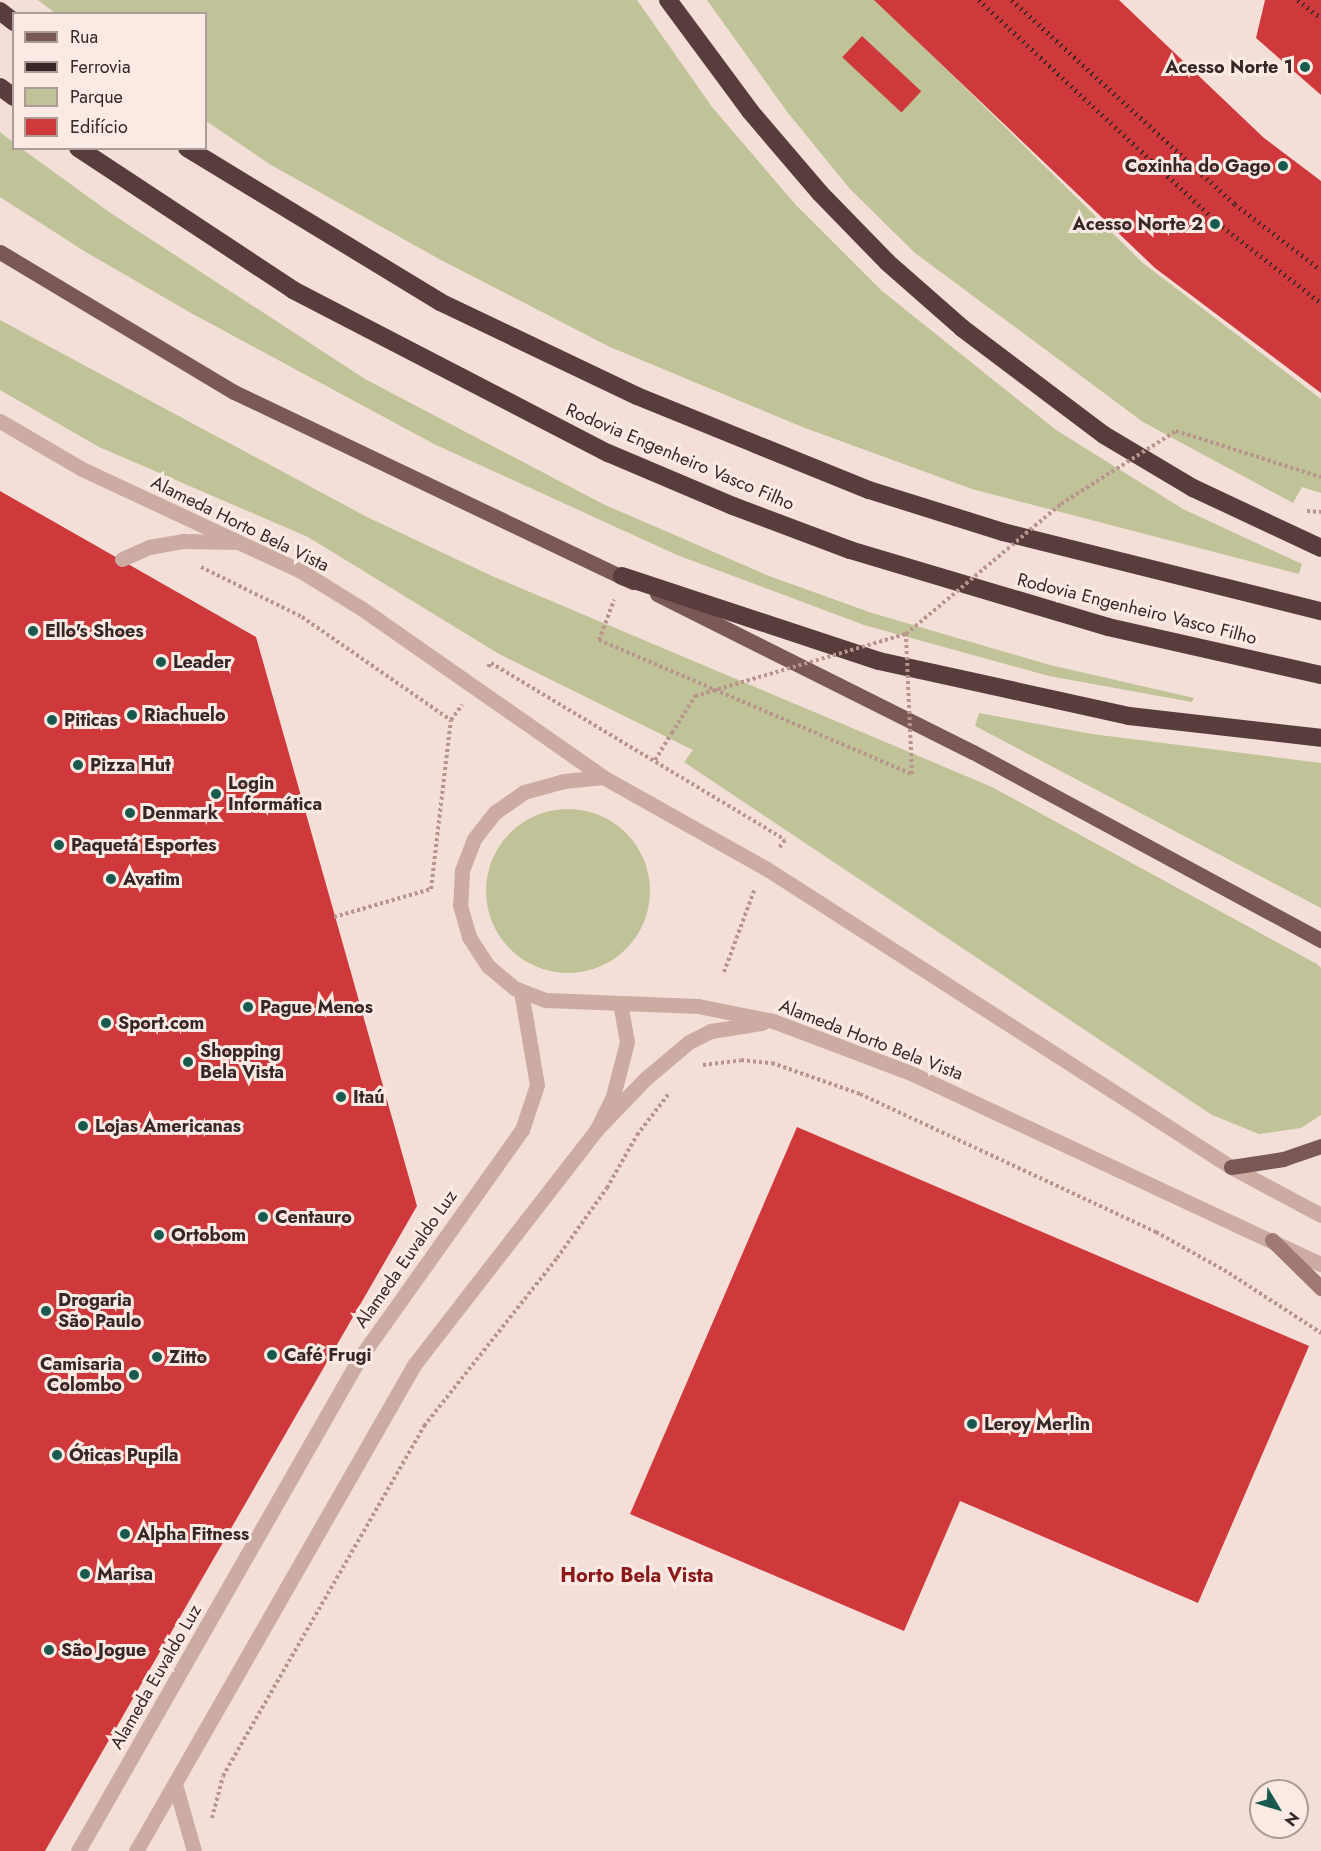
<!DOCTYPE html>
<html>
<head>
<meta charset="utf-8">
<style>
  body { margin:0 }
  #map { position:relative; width:1321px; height:1851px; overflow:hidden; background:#f3dfd8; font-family:Jost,sans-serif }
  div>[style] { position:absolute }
  .green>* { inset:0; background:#c0c397 }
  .round { border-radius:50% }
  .building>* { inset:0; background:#d0393b; transform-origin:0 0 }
  .path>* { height:4px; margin-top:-2px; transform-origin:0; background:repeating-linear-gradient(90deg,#b8948d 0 3px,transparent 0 6px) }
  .service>* { height:15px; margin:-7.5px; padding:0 7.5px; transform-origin:7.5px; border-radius:7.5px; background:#ccaba3 }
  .minor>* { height:15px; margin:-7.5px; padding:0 7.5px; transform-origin:7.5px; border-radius:7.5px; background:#ccaba3 }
  .tertiary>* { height:15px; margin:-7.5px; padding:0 7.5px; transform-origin:7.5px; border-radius:7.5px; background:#ccaba3 }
  .secondary>* { height:15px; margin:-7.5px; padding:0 7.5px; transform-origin:7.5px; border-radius:7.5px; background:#a07974 }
  .primary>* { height:15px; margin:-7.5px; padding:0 7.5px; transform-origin:7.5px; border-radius:7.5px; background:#7a5855 }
  .motorway>* { height:18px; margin:-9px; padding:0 9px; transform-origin:9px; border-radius:9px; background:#583d3c }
  .rail>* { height:4.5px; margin-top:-2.25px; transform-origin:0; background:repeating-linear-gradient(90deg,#362626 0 1.5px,transparent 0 6px) }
  .path-bridge>* { height:4px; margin-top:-2px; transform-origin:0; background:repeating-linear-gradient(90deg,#b8948d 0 3px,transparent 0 6px) }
  .dots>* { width:16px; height:16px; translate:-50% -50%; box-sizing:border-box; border:3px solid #fbeae4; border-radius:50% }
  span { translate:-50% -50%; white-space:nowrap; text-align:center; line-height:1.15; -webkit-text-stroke:6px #fbeae4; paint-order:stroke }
  .poi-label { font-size:18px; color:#362626; font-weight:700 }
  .right { translate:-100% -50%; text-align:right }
  .left { translate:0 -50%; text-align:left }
  .street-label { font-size:18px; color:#362626 }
  .neighbourhood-label { font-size:20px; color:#8c181a; font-weight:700 }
  .legend { position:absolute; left:12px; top:12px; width:195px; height:138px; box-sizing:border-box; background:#fbeae4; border:2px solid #ac9c98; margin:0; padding:8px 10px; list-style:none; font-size:18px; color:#362626 }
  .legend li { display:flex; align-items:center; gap:12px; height:30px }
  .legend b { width:30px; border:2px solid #ac9c98 }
  .north { position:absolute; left:1249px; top:1779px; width:60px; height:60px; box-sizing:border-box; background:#fbeae4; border:2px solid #ac9c98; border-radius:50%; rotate:128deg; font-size:16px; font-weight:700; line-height:24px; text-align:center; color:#362626 }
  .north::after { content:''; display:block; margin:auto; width:21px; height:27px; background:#185b4e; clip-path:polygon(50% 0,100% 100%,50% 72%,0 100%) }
</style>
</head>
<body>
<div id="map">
  <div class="green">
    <div style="clip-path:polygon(38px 0,637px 0,712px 107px,795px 204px,882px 291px,1056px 430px,1183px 509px,1302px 564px,1299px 574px,972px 489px,805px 428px,610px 347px,441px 260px,271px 165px,206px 121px,206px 14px,55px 13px)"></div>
    <div style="clip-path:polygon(707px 0,876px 0,1143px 263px,1321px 399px,1321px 493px,1302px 487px,1293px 503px,1143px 422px,915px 253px,850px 189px,788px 113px)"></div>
    <div style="clip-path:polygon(0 132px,13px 142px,14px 148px,22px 149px,112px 214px,365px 379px,603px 504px,769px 576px,872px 613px,1050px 665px,1194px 698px,1192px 702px,1049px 676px,864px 625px,677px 555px,434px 444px,191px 313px,84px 251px,0 197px)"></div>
    <div style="clip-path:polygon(0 320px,367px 517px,492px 576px,992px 787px,1317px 964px,1321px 968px,1321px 1115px,1301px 1128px,1259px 1134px,1212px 1115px,684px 762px,693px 750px,499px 654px,308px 537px,99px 447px,0 390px)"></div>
    <div style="clip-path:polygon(979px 713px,1092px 734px,1321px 763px,1321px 908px,975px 726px)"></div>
    <div class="round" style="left:486px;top:809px;width:164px;height:164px"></div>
  </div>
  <div class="building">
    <div style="clip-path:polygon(874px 0,1119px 0,1264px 138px,1321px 181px,1321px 393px,1155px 268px)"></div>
    <div style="clip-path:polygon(1265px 0,1321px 0,1321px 95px,1256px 38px)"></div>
    <div style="left:862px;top:36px;width:81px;height:29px;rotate:43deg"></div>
    <div style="clip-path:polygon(0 491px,256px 637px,417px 1206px,45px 1851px,0 1851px)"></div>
    <div style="clip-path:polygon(797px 1127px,1309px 1346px,1198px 1603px,960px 1501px,904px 1631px,630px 1514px)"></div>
  </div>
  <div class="path">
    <div style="left:1307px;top:511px;width:14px;rotate:4deg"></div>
    <div style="left:201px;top:567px;width:113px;rotate:26.3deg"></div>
    <div style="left:302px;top:617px;width:181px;rotate:34.7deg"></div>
    <div style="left:599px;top:640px;width:43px;rotate:-69.4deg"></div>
    <div style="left:488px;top:667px;width:5px;rotate:-53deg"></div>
    <div style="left:491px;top:663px;width:343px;rotate:31deg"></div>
    <div style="left:785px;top:840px;width:10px;rotate:127deg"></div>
    <div style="left:655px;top:760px;width:32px;rotate:-58deg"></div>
    <div style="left:334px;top:917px;width:101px;rotate:-16.1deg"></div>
    <div style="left:431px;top:889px;width:170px;rotate:-83.3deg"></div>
    <div style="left:451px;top:720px;width:19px;rotate:-54deg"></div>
    <div style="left:724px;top:972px;width:90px;rotate:-69.7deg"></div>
    <div style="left:703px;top:1065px;width:38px;rotate:-7deg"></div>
    <div style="left:741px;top:1060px;width:31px;rotate:6deg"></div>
    <div style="left:772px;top:1063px;width:93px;rotate:19.4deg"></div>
    <div style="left:860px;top:1094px;width:327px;rotate:25deg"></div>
    <div style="left:1156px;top:1232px;width:84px;rotate:29.3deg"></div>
    <div style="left:1229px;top:1273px;width:110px;rotate:33.1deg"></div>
    <div style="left:212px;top:1818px;width:43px;rotate:-75.3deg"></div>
    <div style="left:223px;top:1776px;width:404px;rotate:-60.1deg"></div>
    <div style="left:424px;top:1426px;width:214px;rotate:-51.6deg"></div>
    <div style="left:557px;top:1258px;width:86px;rotate:-54.5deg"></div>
    <div style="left:607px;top:1188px;width:61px;rotate:-60.5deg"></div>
    <div style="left:637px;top:1135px;width:54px;rotate:-52.5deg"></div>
  </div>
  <div class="service">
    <div style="left:122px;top:559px;width:30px;rotate:-24deg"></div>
    <div style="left:149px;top:547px;width:34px;rotate:-10deg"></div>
    <div style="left:182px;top:541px;width:57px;rotate:1deg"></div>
    <div style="left:175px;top:1784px;width:70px;rotate:74.2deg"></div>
  </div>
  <div class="minor">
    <div style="left:78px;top:1851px;width:567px;rotate:-60.27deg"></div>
    <div style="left:359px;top:1359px;width:281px;rotate:-54.6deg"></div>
    <div style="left:522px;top:1130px;width:47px;rotate:-71.6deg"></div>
    <div style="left:537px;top:1085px;width:95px;rotate:-99.7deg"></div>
    <div style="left:136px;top:1851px;width:560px;rotate:-60.23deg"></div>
    <div style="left:414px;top:1365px;width:299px;rotate:-52.2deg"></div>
    <div style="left:597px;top:1129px;width:37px;rotate:-64deg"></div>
    <div style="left:613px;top:1096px;width:56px;rotate:-75.5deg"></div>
    <div style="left:627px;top:1042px;width:39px;rotate:-100deg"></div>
  </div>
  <div class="tertiary">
    <div style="left:0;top:421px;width:95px;rotate:30.3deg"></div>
    <div style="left:82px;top:469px;width:242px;rotate:25deg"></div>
    <div style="left:301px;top:571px;width:70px;rotate:31.7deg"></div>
    <div style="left:361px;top:608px;width:295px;rotate:34.9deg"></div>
    <div style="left:603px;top:777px;width:188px;rotate:29.3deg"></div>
    <div style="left:767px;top:869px;width:551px;rotate:32.71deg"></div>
    <div style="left:1231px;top:1167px;width:102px;rotate:28.1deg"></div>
    <div style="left:603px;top:777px;width:39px;rotate:174deg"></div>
    <div style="left:564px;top:781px;width:41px;rotate:164.6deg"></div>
    <div style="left:524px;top:792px;width:35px;rotate:145deg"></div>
    <div style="left:495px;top:812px;width:34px;rotate:128deg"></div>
    <div style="left:474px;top:839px;width:34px;rotate:111deg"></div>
    <div style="left:462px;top:871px;width:34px;rotate:93deg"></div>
    <div style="left:460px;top:905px;width:33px;rotate:74deg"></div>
    <div style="left:469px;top:937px;width:35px;rotate:57deg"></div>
    <div style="left:488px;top:966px;width:34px;rotate:40deg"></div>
    <div style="left:514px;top:988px;width:34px;rotate:21deg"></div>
    <div style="left:546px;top:1000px;width:152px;rotate:2.3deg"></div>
    <div style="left:698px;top:1006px;width:76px;rotate:11.3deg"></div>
    <div style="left:773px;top:1021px;width:150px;rotate:20.7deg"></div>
    <div style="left:913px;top:1074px;width:450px;rotate:25deg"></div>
    <div style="left:597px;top:1129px;width:69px;rotate:-46.2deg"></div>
    <div style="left:645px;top:1079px;width:57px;rotate:-40.1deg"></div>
    <div style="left:689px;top:1042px;width:25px;rotate:-27deg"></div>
    <div style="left:711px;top:1031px;width:52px;rotate:-8.9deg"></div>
  </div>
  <div class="secondary">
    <div style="left:1272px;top:1240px;width:69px;rotate:44.4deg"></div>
  </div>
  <div class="primary">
    <div style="left:0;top:252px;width:273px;rotate:30.9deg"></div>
    <div style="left:234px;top:392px;width:442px;rotate:25.5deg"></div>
    <div style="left:657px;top:594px;width:353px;rotate:26.6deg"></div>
    <div style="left:973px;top:752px;width:396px;rotate:28.4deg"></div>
    <div style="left:1231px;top:1167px;width:53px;rotate:-8.7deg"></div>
    <div style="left:1283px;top:1159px;width:40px;rotate:-18.9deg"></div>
  </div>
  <div class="motorway">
    <div style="left:668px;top:0;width:138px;rotate:53.5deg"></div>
    <div style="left:750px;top:111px;width:108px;rotate:49.5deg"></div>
    <div style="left:820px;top:193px;width:96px;rotate:45.8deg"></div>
    <div style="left:887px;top:262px;width:100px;rotate:41.3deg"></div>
    <div style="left:962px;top:328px;width:178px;rotate:37deg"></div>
    <div style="left:1104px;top:435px;width:104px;rotate:30.8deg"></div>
    <div style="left:1193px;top:488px;width:141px;rotate:25.1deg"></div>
    <div style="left:0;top:11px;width:18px;rotate:38deg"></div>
    <div style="left:0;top:87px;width:17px;rotate:36deg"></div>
    <div style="left:78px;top:148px;width:258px;rotate:33.4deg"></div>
    <div style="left:293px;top:290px;width:355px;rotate:27.4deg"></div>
    <div style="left:608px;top:453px;width:136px;rotate:23deg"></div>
    <div style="left:733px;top:506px;width:125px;rotate:20.6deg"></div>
    <div style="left:850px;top:550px;width:269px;rotate:16.6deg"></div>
    <div style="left:1108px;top:627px;width:218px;rotate:12.7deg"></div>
    <div style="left:187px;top:148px;width:296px;rotate:31.3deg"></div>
    <div style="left:440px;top:302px;width:218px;rotate:25.5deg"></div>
    <div style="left:637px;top:396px;width:127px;rotate:22.1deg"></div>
    <div style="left:755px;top:444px;width:123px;rotate:22deg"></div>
    <div style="left:869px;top:490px;width:140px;rotate:17.4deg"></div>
    <div style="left:1003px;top:532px;width:328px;rotate:14deg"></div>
    <div style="left:622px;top:576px;width:271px;rotate:18.3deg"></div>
    <div style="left:879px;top:661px;width:256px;rotate:12.4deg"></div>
    <div style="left:1129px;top:716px;width:193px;rotate:6.5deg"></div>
  </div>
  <div class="rail">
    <div style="left:979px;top:0;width:327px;rotate:43deg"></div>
    <div style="left:1218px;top:223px;width:130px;rotate:37.8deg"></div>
    <div style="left:1012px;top:0;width:302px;rotate:42.5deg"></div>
    <div style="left:1235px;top:204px;width:108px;rotate:37.5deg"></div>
    <div style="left:1298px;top:0;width:29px;rotate:38deg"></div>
  </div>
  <div class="path-bridge">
    <div style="left:599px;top:640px;width:340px;rotate:23.2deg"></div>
    <div style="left:912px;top:774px;width:140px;rotate:-92.5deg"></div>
    <div style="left:672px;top:733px;width:44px;rotate:-58.1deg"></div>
    <div style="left:695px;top:696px;width:220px;rotate:-16.4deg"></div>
    <div style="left:906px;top:634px;width:202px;rotate:-40deg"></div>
    <div style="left:1061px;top:504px;width:136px;rotate:-32.4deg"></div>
    <div style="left:1176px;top:431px;width:152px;rotate:17.6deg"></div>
  </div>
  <div class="dots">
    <div style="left:1305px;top:67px;background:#185b4e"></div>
    <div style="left:1283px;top:166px;background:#185b4e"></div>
    <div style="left:1215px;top:224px;background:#185b4e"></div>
    <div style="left:33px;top:631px;background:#185b4e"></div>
    <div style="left:161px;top:662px;background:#185b4e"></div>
    <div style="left:132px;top:715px;background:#185b4e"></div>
    <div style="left:52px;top:720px;background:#185b4e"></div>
    <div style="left:78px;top:765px;background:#185b4e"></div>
    <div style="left:216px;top:794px;background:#185b4e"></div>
    <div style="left:130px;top:813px;background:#185b4e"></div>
    <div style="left:59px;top:845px;background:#185b4e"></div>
    <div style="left:111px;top:879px;background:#185b4e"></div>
    <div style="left:248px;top:1007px;background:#185b4e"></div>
    <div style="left:106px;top:1023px;background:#185b4e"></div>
    <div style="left:188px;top:1062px;background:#185b4e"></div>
    <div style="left:341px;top:1097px;background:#185b4e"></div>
    <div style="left:83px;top:1126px;background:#185b4e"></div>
    <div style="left:263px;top:1217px;background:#185b4e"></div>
    <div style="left:159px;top:1235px;background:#185b4e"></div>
    <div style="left:46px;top:1311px;background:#185b4e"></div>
    <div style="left:272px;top:1355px;background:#185b4e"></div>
    <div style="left:157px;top:1357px;background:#185b4e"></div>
    <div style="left:134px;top:1375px;background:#185b4e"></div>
    <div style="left:972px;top:1424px;background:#185b4e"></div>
    <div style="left:57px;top:1455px;background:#185b4e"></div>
    <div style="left:125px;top:1534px;background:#185b4e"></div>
    <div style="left:85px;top:1574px;background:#185b4e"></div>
    <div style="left:49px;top:1650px;background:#185b4e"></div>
  </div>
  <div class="poi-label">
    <span class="right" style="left:1293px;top:67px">Acesso Norte 1</span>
    <span class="right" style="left:1271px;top:166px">Coxinha do Gago</span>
    <span class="right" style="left:1203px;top:224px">Acesso Norte 2</span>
    <span class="left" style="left:45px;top:631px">Ello's Shoes</span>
    <span class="left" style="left:173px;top:662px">Leader</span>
    <span class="left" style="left:144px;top:715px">Riachuelo</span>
    <span class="left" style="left:64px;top:720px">Piticas</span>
    <span class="left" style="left:90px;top:765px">Pizza Hut</span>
    <span class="left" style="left:228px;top:794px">Login<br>Informática</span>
    <span class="left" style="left:142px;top:813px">Denmark</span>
    <span class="left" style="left:71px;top:845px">Paquetá Esportes</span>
    <span class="left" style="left:123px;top:879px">Avatim</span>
    <span class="left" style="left:260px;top:1007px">Pague Menos</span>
    <span class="left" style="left:118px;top:1023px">Sport.com</span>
    <span class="left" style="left:200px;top:1062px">Shopping<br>Bela Vista</span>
    <span class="left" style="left:353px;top:1097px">Itaú</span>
    <span class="left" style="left:95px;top:1126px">Lojas Americanas</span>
    <span class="left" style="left:275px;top:1217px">Centauro</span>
    <span class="left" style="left:171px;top:1235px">Ortobom</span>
    <span class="left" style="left:58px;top:1311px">Drogaria<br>São Paulo</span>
    <span class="left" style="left:284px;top:1355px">Café Frugi</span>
    <span class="left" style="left:169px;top:1357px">Zitto</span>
    <span class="right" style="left:122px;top:1375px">Camisaria<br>Colombo</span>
    <span class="left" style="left:984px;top:1424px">Leroy Merlin</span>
    <span class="left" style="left:69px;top:1455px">Óticas Pupila</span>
    <span class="left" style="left:137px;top:1534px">Alpha Fitness</span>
    <span class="left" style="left:97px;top:1574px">Marisa</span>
    <span class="left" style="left:61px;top:1650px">São Jogue</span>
  </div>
  <div class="street-label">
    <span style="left:680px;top:457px;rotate:23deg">Rodovia Engenheiro Vasco Filho</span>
    <span style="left:240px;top:524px;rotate:26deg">Alameda Horto Bela Vista</span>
    <span style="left:1137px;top:609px;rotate:14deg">Rodovia Engenheiro Vasco Filho</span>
    <span style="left:871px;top:1040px;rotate:21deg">Alameda Horto Bela Vista</span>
    <span style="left:406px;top:1259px;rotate:-55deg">Alameda Euvaldo Luz</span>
    <span style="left:156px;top:1677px;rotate:-60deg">Alameda Euvaldo Luz</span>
  </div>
  <div class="neighbourhood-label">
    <span style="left:637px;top:1575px">Horto Bela Vista</span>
  </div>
  <ul class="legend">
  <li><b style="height:8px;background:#7a5855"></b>Rua</li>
  <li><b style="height:8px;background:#362626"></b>Ferrovia</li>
  <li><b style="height:16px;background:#c0c397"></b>Parque</li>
  <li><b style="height:16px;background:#d0393b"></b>Edifício</li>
  </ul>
  <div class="north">N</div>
</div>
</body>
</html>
